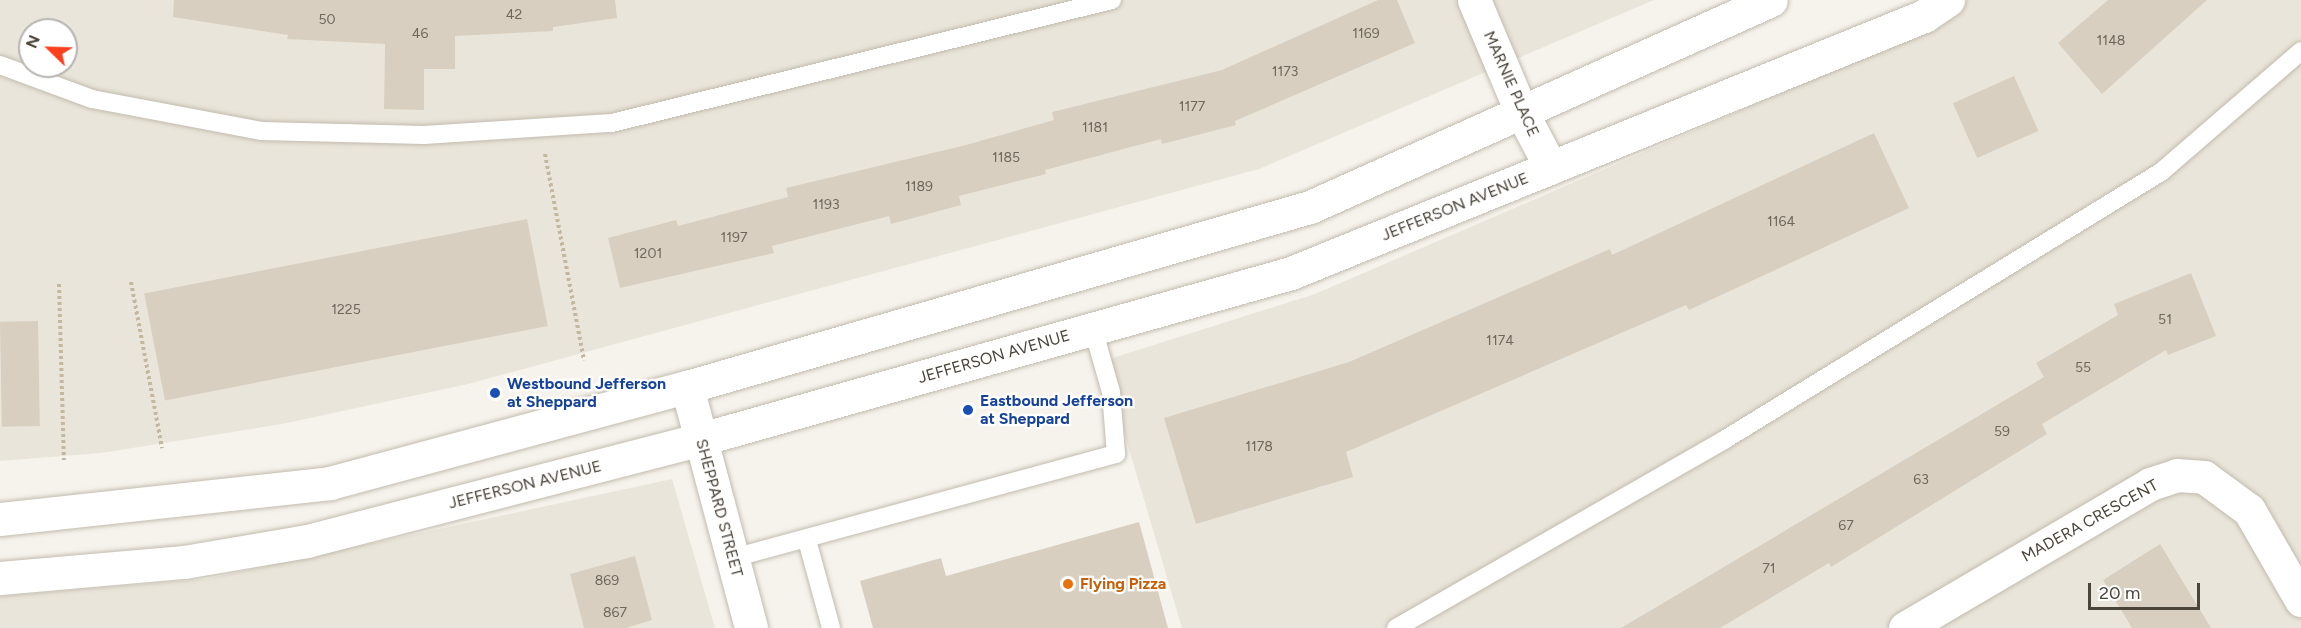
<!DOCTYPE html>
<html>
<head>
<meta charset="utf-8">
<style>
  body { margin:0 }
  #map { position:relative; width:2301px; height:628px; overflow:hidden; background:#f6f3ec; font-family:Figtree,sans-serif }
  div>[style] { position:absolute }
  .residential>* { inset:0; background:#eae5da }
  .building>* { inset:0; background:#d8cfc1; transform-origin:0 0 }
  .path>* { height:4px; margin-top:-2px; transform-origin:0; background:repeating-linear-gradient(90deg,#c4b79f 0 3px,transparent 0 6px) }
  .roads { filter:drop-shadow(0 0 2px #c2bbae) drop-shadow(0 0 2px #c2bbae) }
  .service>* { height:18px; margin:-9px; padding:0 9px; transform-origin:9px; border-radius:9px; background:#fff }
  .minor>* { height:33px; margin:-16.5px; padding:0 16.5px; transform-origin:16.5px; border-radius:16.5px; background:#fff }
  .tertiary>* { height:33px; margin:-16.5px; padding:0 16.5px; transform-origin:16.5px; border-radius:16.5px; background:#fff }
  .dots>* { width:16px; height:16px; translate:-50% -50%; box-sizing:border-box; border:3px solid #fff; border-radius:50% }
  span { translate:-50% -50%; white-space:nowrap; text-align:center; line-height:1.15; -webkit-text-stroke:4.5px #fff; paint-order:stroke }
  .number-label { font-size:14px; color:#6e675b }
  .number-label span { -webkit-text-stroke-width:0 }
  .street-label { font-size:16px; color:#4b4439 }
  .transit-label { font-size:16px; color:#164399; font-weight:700 }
  .left { translate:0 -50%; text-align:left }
  .food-label { font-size:16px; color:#c56008; font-weight:700 }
  .north { position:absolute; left:18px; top:18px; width:60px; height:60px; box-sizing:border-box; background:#fff; border:2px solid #b7b4b0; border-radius:50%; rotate:293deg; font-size:16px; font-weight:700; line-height:24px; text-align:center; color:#4b4439 }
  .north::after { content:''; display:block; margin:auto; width:21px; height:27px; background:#fc3f1d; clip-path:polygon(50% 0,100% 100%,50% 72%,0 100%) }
  .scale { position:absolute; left:2088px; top:583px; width:112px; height:27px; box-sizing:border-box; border:3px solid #4b4439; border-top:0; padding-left:8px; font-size:18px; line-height:21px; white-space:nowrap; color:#4b4439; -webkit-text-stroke:4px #fff; paint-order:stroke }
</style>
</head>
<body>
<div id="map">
  <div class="residential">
    <div style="clip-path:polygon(evenodd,0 0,1654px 0,1259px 169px,468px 384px,282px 424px,101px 453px,0 461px,0 0,30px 30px,66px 30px,66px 66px,30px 66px,30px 30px)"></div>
    <div style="clip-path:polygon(1966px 0,2301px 0,2301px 628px,1182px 628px,1103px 361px,1315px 294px,1925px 31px)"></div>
    <div style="clip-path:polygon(672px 479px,715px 628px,0 628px,0 596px,206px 579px)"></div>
  </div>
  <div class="building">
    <div style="clip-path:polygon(174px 0,615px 0,617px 18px,553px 27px,553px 31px,455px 36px,455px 69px,424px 69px,424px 110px,384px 109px,385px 44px,287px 39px,288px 35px,173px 17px)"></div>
    <div style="clip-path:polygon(1378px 0,1397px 0,1415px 43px,1235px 121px,1236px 125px,1162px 144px,1161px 139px,1045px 170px,1046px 174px,959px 196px,961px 205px,891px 224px,889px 216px,772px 246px,774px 253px,620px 288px,608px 238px,676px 220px,678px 226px,788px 197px,786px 188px,966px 145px,1054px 120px,1052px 112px,1222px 70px)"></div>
    <div style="clip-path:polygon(2108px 0,2207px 0,2102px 94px,2058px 43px)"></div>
    <div style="left:2014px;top:76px;width:60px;height:67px;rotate:66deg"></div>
    <div style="clip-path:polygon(1874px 133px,1909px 208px,1689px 310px,1686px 305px,1346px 452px,1353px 477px,1196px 524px,1164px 418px,1349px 362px,1610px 249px,1612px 255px)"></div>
    <div style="left:527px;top:219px;width:109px;height:390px;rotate:79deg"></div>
    <div style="clip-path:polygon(2191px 273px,2216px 336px,2168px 355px,2166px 350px,2042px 424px,2047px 434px,1831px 567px,1829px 563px,1720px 628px,1621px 628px,2044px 377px,2036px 363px,2118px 315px,2114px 304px)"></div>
    <div style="left:38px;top:321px;width:105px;height:38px;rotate:89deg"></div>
    <div style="clip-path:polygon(1139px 522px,1168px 628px,873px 628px,860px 581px,941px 558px,946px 576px)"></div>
    <div style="clip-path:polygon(2160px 544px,2211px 628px,2132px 628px,2103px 580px)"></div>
    <div style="clip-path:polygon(635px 556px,652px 620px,626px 628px,584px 628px,570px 574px)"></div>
  </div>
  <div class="path">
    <div style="left:545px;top:154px;width:210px;rotate:79.3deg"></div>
    <div style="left:131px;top:282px;width:169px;rotate:79.4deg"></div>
    <div style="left:59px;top:284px;width:176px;rotate:88.4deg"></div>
  </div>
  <div class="roads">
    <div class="service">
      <div style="left:0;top:65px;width:98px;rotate:20.3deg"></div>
      <div style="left:92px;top:99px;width:172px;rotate:10.7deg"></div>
      <div style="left:261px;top:131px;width:163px;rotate:1.4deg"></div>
      <div style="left:424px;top:135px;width:188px;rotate:-3.7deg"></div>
      <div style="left:612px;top:123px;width:515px;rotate:-13.82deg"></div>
      <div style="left:807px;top:540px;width:91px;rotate:74.7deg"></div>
      <div style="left:733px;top:558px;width:397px;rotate:-15.2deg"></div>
      <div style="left:1116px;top:454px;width:62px;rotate:-94.6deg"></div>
      <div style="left:1111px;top:392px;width:66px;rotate:-105.9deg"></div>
      <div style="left:1396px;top:628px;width:378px;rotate:-29.8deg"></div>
      <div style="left:1724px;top:440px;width:513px;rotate:-31.52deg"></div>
      <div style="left:2161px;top:172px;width:185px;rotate:-40.8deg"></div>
    </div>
    <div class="minor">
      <div style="left:1474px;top:0;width:121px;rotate:67.1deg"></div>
      <div style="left:1521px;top:111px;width:64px;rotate:62.2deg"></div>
      <div style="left:1905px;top:628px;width:284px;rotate:-30.4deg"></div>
      <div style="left:2150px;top:484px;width:28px;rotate:-18deg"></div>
      <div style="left:2177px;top:475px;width:27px;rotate:4deg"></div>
      <div style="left:2204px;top:477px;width:56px;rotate:36.3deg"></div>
      <div style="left:2249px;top:510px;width:104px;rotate:60deg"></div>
    </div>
    <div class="tertiary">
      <div style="left:687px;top:387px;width:249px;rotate:75.1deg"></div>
      <div style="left:0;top:519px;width:332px;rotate:-6.2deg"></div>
      <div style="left:330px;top:483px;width:370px;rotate:-15.1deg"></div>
      <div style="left:687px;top:387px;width:648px;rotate:-16.12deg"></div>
      <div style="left:1310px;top:207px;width:505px;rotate:-24.18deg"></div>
      <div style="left:0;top:578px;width:185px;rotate:-5deg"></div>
      <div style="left:184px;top:562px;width:125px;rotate:-9.7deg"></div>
      <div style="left:307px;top:541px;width:407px;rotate:-14.5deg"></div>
      <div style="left:701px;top:439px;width:613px;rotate:-15.71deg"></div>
      <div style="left:1291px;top:273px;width:683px;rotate:-22.1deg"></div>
      <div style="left:1924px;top:16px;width:29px;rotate:-34deg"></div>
    </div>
  </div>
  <div class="dots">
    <div style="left:495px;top:393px;background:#1a4fb4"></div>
    <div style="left:968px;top:410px;background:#1a4fb4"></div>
    <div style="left:1068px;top:584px;background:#e8710a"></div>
  </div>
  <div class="number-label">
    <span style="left:514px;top:15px">42</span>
    <span style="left:327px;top:20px">50</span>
    <span style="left:420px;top:34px">46</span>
    <span style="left:1366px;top:34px">1169</span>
    <span style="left:2111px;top:41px">1148</span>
    <span style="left:1285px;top:72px">1173</span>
    <span style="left:1192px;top:107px">1177</span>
    <span style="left:1095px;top:128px">1181</span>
    <span style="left:1006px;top:158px">1185</span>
    <span style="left:919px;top:187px">1189</span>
    <span style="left:826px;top:205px">1193</span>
    <span style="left:1781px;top:222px">1164</span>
    <span style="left:734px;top:238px">1197</span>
    <span style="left:648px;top:254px">1201</span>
    <span style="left:346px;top:310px">1225</span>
    <span style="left:2165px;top:320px">51</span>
    <span style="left:1500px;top:341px">1174</span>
    <span style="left:2083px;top:368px">55</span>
    <span style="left:2002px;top:432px">59</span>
    <span style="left:1259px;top:447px">1178</span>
    <span style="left:1921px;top:480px">63</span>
    <span style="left:1846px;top:526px">67</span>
    <span style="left:1769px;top:569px">71</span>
    <span style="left:607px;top:581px">869</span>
    <span style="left:615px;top:613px">867</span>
  </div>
  <div class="street-label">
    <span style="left:1511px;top:84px;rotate:66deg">MARNIE PLACE</span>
    <span style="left:1455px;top:207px;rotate:-22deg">JEFFERSON AVENUE</span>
    <span style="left:994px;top:357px;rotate:-16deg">JEFFERSON AVENUE</span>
    <span style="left:525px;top:485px;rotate:-14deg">JEFFERSON AVENUE</span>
    <span style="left:719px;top:508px;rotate:75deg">SHEPPARD STREET</span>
    <span style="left:2090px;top:521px;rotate:-29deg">MADERA CRESCENT</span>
  </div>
  <div class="transit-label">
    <span class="left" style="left:507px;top:393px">Westbound Jefferson<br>at Sheppard</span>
    <span class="left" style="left:980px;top:410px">Eastbound Jefferson<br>at Sheppard</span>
  </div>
  <div class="food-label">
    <span class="left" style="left:1080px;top:584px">Flying Pizza</span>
  </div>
  <div class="north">N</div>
  <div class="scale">20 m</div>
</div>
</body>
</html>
